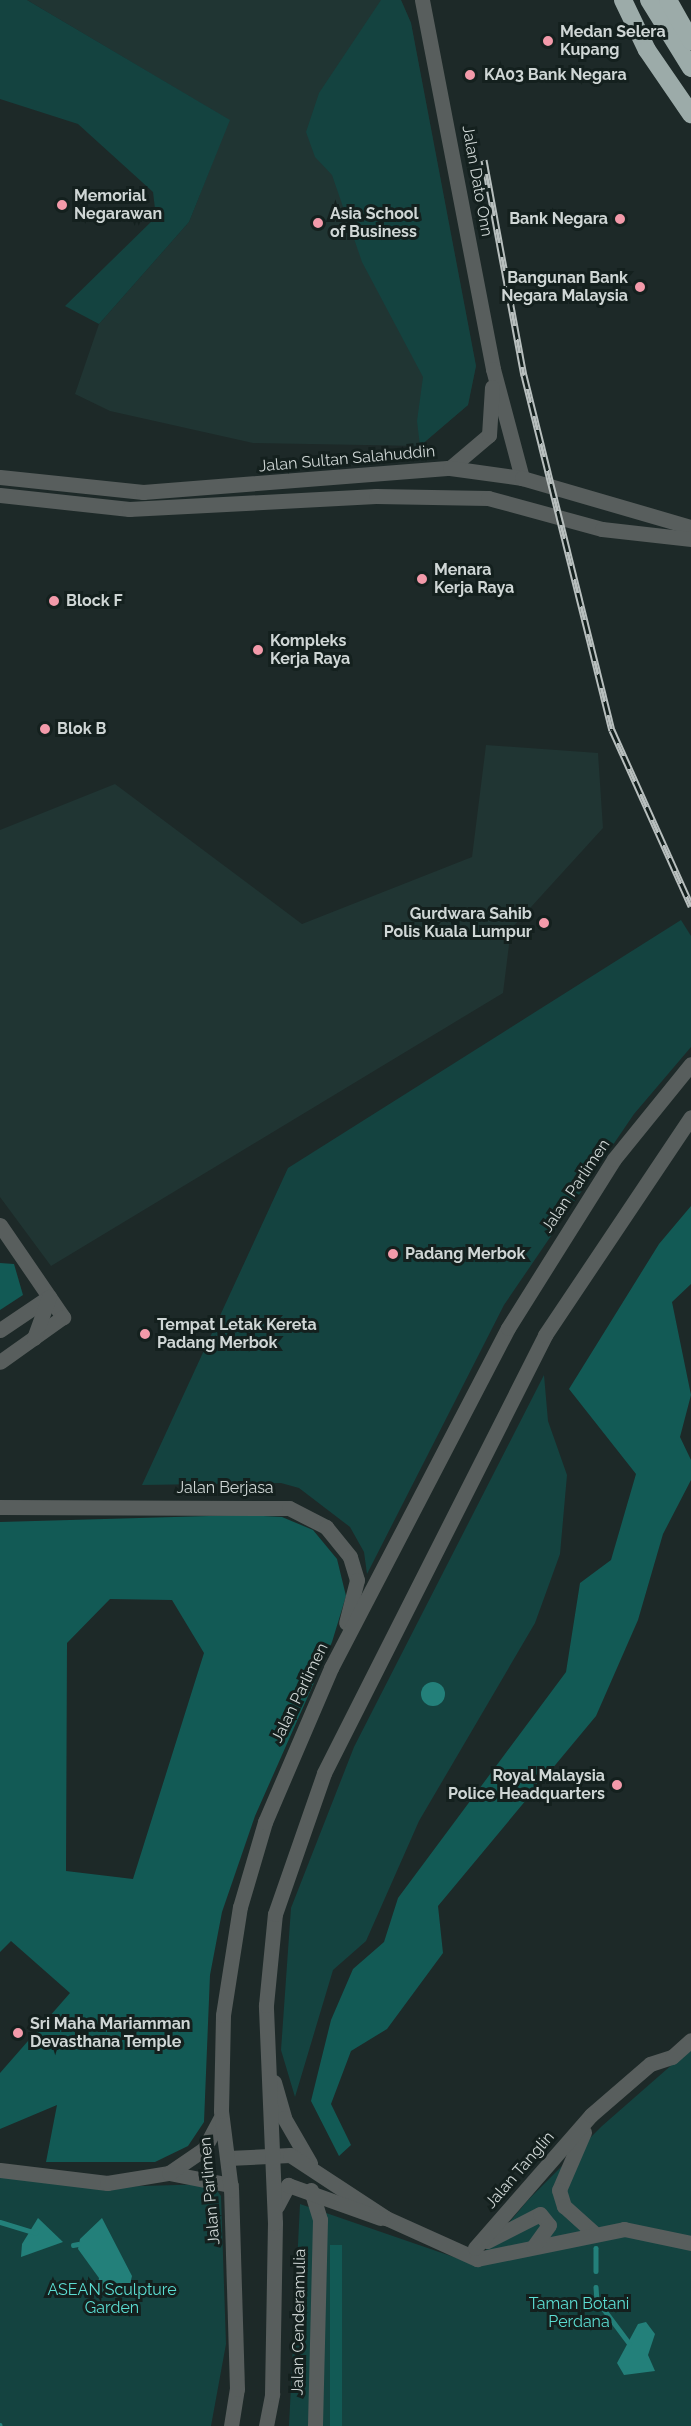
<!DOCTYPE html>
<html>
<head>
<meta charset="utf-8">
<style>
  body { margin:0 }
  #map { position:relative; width:691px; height:2426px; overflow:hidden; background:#1d2928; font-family:Raleway,sans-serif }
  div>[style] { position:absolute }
  .built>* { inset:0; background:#203533 }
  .green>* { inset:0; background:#144340 }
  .forest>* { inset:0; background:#125a55; transform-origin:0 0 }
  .water>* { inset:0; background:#23807a }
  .round { border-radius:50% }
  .stream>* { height:4.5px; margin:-2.25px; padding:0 2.25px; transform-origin:2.25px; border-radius:2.25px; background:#23807a }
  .minor>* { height:15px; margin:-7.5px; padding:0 7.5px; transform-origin:7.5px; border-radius:7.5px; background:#585e5d }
  .highway>* { height:18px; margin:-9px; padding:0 9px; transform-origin:9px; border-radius:9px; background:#9caba9 }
  .rail>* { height:7px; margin-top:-3.5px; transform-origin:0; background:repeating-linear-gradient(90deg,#14201e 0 14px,#b8bfbe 0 28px); box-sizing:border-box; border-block:2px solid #b8bfbe }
  .dots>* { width:16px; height:16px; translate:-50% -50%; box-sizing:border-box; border:3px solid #14201e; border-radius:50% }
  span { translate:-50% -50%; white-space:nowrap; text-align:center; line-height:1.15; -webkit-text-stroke:6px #14201e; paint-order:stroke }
  .poi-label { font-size:16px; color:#cfd6d5; font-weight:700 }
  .left { translate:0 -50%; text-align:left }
  .right { translate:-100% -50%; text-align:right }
  .street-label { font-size:16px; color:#cfd6d5 }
  .park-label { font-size:16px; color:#5cded3 }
</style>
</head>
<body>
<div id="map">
  <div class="built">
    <div style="clip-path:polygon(27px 0,401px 0,411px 23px,476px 366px,468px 405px,420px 446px,253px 443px,110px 411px,75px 394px,99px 324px,189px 222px,229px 120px)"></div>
    <div style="clip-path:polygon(486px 745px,598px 753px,603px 828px,511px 929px,503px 993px,51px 1266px,0 1197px,0 830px,115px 784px,302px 924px,472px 857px)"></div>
  </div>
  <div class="green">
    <div style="clip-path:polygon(0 0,27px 0,230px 120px,189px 222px,99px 324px,65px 306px,156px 217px,153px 192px,78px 124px,0 99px)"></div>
    <div style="clip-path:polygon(381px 0,401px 0,411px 23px,476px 366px,468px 405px,420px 446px,417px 421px,423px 377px,362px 262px,332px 175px,315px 157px,306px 132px,319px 93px)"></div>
    <div style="clip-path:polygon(681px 920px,691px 936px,691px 1047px,634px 1114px,504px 1305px,367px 1574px,364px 1552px,350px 1527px,299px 1488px,281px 1483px,142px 1485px,288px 1168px)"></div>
    <div style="clip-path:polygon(544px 1375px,548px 1421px,567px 1475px,560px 1554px,535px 1623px,419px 1821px,366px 1941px,333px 1970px,295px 2097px,281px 2050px,291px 1908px,354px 1747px)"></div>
    <div style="clip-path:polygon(691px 2048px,691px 2426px,289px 2426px,300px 2204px,474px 2264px,528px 2200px,602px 2126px)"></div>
    <div style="clip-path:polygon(0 2175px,107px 2187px,212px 2184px,221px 2196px,226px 2344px,211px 2426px,0 2426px)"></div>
  </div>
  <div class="forest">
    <div style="clip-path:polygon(691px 1206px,691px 1284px,672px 1302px,691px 1395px,680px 1437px,691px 1460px,691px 1480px,663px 1534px,638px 1620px,596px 1716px,438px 1906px,443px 1953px,387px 2029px,351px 2051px,331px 2104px,351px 2145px,339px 2156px,311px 2101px,331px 2020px,353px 1969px,384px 1942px,398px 1898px,566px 1672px,580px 1583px,611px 1560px,636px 1474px,569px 1389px,659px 1244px)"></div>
    <div style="clip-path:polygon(0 1263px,14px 1264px,23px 1295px,0 1310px)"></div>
    <div style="clip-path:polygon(evenodd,244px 1515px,282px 1517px,313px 1530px,337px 1559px,346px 1596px,332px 1642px,255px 1816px,222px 1912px,210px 1975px,204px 2122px,188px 2146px,155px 2162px,46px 2162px,57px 2105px,0 2129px,0 2073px,70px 1993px,11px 1941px,0 1952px,0 1522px,244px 1515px,110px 1599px,172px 1600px,204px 1653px,133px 1879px,66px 1871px,67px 1643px,110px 1599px)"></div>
    <div style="left:330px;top:2245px;width:12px;height:181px"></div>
  </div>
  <div class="water">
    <div class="round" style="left:421px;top:1682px;width:24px;height:24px"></div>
    <div style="clip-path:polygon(38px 2218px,63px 2242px,21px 2257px,22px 2244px)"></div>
    <div style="clip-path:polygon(102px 2218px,132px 2276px,129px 2289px,110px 2297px,97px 2290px,99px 2278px,78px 2249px,80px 2239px)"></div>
    <div style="clip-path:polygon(646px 2322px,655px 2334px,648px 2355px,655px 2371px,624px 2375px,617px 2363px,638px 2324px)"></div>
  </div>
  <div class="stream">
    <div style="left:0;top:2222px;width:37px;rotate:17deg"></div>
    <div style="left:73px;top:2245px;width:5px;rotate:-11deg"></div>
    <div style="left:596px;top:2248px;width:23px;rotate:90deg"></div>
    <div style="left:596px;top:2287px;width:13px;rotate:86deg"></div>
    <div style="left:597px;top:2300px;width:54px;rotate:53.3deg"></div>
    <div style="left:0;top:2425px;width:1px;rotate:90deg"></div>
  </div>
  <div class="minor">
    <div style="left:422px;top:0;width:376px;rotate:79.1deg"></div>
    <div style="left:493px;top:369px;width:113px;rotate:75.1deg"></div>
    <div style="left:450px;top:468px;width:51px;rotate:-40.2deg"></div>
    <div style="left:489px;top:435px;width:48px;rotate:-86.4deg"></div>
    <div style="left:0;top:477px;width:144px;rotate:6deg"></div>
    <div style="left:143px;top:492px;width:308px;rotate:-4.5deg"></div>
    <div style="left:450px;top:468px;width:73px;rotate:7.9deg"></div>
    <div style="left:522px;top:478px;width:176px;rotate:16.2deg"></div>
    <div style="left:0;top:495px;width:130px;rotate:6.2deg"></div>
    <div style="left:129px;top:509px;width:247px;rotate:-3deg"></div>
    <div style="left:376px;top:496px;width:112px;rotate:1deg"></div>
    <div style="left:488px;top:498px;width:118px;rotate:15.2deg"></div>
    <div style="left:602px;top:529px;width:90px;rotate:6.4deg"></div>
    <div style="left:0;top:1225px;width:112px;rotate:55.6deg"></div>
    <div style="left:63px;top:1317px;width:77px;rotate:144.5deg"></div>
    <div style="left:0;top:1330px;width:59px;rotate:-34deg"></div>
    <div style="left:34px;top:1338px;width:44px;rotate:-69.9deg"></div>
    <div style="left:0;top:1507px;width:289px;rotate:0.2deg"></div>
    <div style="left:289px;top:1508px;width:42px;rotate:27.2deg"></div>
    <div style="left:326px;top:1527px;width:38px;rotate:51deg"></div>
    <div style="left:350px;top:1557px;width:24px;rotate:73deg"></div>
    <div style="left:357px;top:1580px;width:44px;rotate:104.3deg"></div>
    <div style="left:274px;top:2082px;width:37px;rotate:74deg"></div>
    <div style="left:284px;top:2118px;width:52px;rotate:60deg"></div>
    <div style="left:584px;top:2132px;width:63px;rotate:113.3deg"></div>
    <div style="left:559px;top:2190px;width:17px;rotate:73deg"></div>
    <div style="left:564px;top:2206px;width:39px;rotate:42deg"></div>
    <div style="left:228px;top:2158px;width:62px;rotate:-2.8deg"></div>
    <div style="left:290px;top:2155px;width:115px;rotate:33.3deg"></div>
    <div style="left:386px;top:2218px;width:100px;rotate:24.3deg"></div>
    <div style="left:477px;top:2259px;width:150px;rotate:-11.5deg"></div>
    <div style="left:624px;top:2229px;width:68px;rotate:11.8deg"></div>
    <div style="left:0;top:2170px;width:108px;rotate:6.9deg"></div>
    <div style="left:107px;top:2183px;width:63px;rotate:-9.2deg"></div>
    <div style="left:169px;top:2173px;width:63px;rotate:11deg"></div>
    <div style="left:169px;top:2173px;width:42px;rotate:-34.4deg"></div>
    <div style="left:204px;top:2149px;width:34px;rotate:-62deg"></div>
    <div style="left:311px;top:2190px;width:31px;rotate:73deg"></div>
    <div style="left:320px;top:2220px;width:206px;rotate:91.4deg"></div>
    <div style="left:277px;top:2206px;width:24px;rotate:-62deg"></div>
    <div style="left:288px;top:2185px;width:98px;rotate:19.7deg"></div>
    <div style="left:487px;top:2241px;width:59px;rotate:-27deg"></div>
    <div style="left:540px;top:2214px;width:14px;rotate:51deg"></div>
    <div style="left:549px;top:2225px;width:26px;rotate:126deg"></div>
    <div style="left:475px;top:2248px;width:176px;rotate:-48.9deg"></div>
    <div style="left:591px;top:2115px;width:78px;rotate:-40.8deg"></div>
    <div style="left:650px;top:2064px;width:23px;rotate:-18deg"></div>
    <div style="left:672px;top:2057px;width:25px;rotate:-42deg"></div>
    <div style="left:231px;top:2426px;width:37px;rotate:-81deg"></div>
    <div style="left:237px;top:2389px;width:199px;rotate:-91.7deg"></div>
    <div style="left:231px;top:2190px;width:80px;rotate:-97.2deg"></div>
    <div style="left:221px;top:2111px;width:96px;rotate:-88.8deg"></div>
    <div style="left:223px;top:2015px;width:109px;rotate:-81.1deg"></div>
    <div style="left:240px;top:1907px;width:89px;rotate:-73.6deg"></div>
    <div style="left:265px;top:1822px;width:168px;rotate:-66.8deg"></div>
    <div style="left:331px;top:1668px;width:383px;rotate:-62.5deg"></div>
    <div style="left:508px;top:1328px;width:199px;rotate:-57.9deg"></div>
    <div style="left:614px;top:1159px;width:122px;rotate:-51deg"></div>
    <div style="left:266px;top:2426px;width:33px;rotate:-79deg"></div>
    <div style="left:272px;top:2394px;width:171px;rotate:-89deg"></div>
    <div style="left:275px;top:2223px;width:218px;rotate:-92.4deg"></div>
    <div style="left:266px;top:2005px;width:91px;rotate:-84.4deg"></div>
    <div style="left:275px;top:1914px;width:149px;rotate:-70.8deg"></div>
    <div style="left:324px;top:1773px;width:491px;rotate:-63.2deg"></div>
    <div style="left:545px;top:1335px;width:262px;rotate:-56.2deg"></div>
  </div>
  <div class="highway">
    <div style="left:623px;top:0;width:55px;rotate:64.4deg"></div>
    <div style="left:647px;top:50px;width:78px;rotate:55.5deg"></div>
    <div style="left:649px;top:0;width:80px;rotate:58.3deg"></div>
    <div style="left:668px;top:0;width:47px;rotate:60.7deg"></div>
  </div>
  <div class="rail">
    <div style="left:484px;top:160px;width:219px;rotate:79.5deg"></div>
    <div style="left:524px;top:375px;width:366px;rotate:76.1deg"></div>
    <div style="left:612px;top:730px;width:193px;rotate:65.8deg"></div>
  </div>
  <div class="dots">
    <div style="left:548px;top:41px;background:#f39aaa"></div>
    <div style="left:470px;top:75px;background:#f39aaa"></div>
    <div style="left:62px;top:205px;background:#f39aaa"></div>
    <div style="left:620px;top:219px;background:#f39aaa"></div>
    <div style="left:318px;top:223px;background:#f39aaa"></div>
    <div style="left:640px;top:287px;background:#f39aaa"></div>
    <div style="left:422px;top:579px;background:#f39aaa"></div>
    <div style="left:54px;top:601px;background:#f39aaa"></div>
    <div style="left:258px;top:650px;background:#f39aaa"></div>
    <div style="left:45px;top:729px;background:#f39aaa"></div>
    <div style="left:544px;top:923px;background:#f39aaa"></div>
    <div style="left:393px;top:1254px;background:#f39aaa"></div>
    <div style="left:145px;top:1334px;background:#f39aaa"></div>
    <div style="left:617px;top:1785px;background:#f39aaa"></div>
    <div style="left:18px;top:2033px;background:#f39aaa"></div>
  </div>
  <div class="poi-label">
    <span class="left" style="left:560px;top:41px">Medan Selera<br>Kupang</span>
    <span class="left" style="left:484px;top:75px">KA03 Bank Negara</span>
    <span class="left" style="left:74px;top:205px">Memorial<br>Negarawan</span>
    <span class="left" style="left:330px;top:223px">Asia School<br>of Business</span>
    <span class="right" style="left:608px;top:219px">Bank Negara</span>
    <span class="right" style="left:628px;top:287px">Bangunan Bank<br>Negara Malaysia</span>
    <span class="left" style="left:434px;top:579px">Menara<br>Kerja Raya</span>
    <span class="left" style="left:66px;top:601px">Block F</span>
    <span class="left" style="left:270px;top:650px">Kompleks<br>Kerja Raya</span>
    <span class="left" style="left:57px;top:729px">Blok B</span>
    <span class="right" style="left:532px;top:923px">Gurdwara Sahib<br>Polis Kuala Lumpur</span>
    <span class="left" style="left:405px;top:1254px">Padang Merbok</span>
    <span class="left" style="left:157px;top:1334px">Tempat Letak Kereta<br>Padang Merbok</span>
    <span class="right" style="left:605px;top:1785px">Royal Malaysia<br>Police Headquarters</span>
    <span class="left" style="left:30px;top:2033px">Sri Maha Mariamman<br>Devasthana Temple</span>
  </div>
  <div class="street-label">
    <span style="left:477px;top:181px;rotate:80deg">Jalan Dato Onn</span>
    <span style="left:347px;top:459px;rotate:-5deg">Jalan Sultan Salahuddin</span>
    <span style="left:576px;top:1186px;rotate:-56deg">Jalan Parlimen</span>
    <span style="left:225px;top:1488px">Jalan Berjasa</span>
    <span style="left:300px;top:1693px;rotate:-64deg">Jalan Parlimen</span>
    <span style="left:520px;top:2170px;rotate:-49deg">Jalan Tanglin</span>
    <span style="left:210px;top:2191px;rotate:-95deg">Jalan Parlimen</span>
    <span style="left:299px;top:2322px;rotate:-89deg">Jalan Cenderamulia</span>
  </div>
  <div class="park-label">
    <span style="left:112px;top:2299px">ASEAN Sculpture<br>Garden</span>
    <span style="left:579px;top:2313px">Taman Botani<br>Perdana</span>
  </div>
</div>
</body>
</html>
